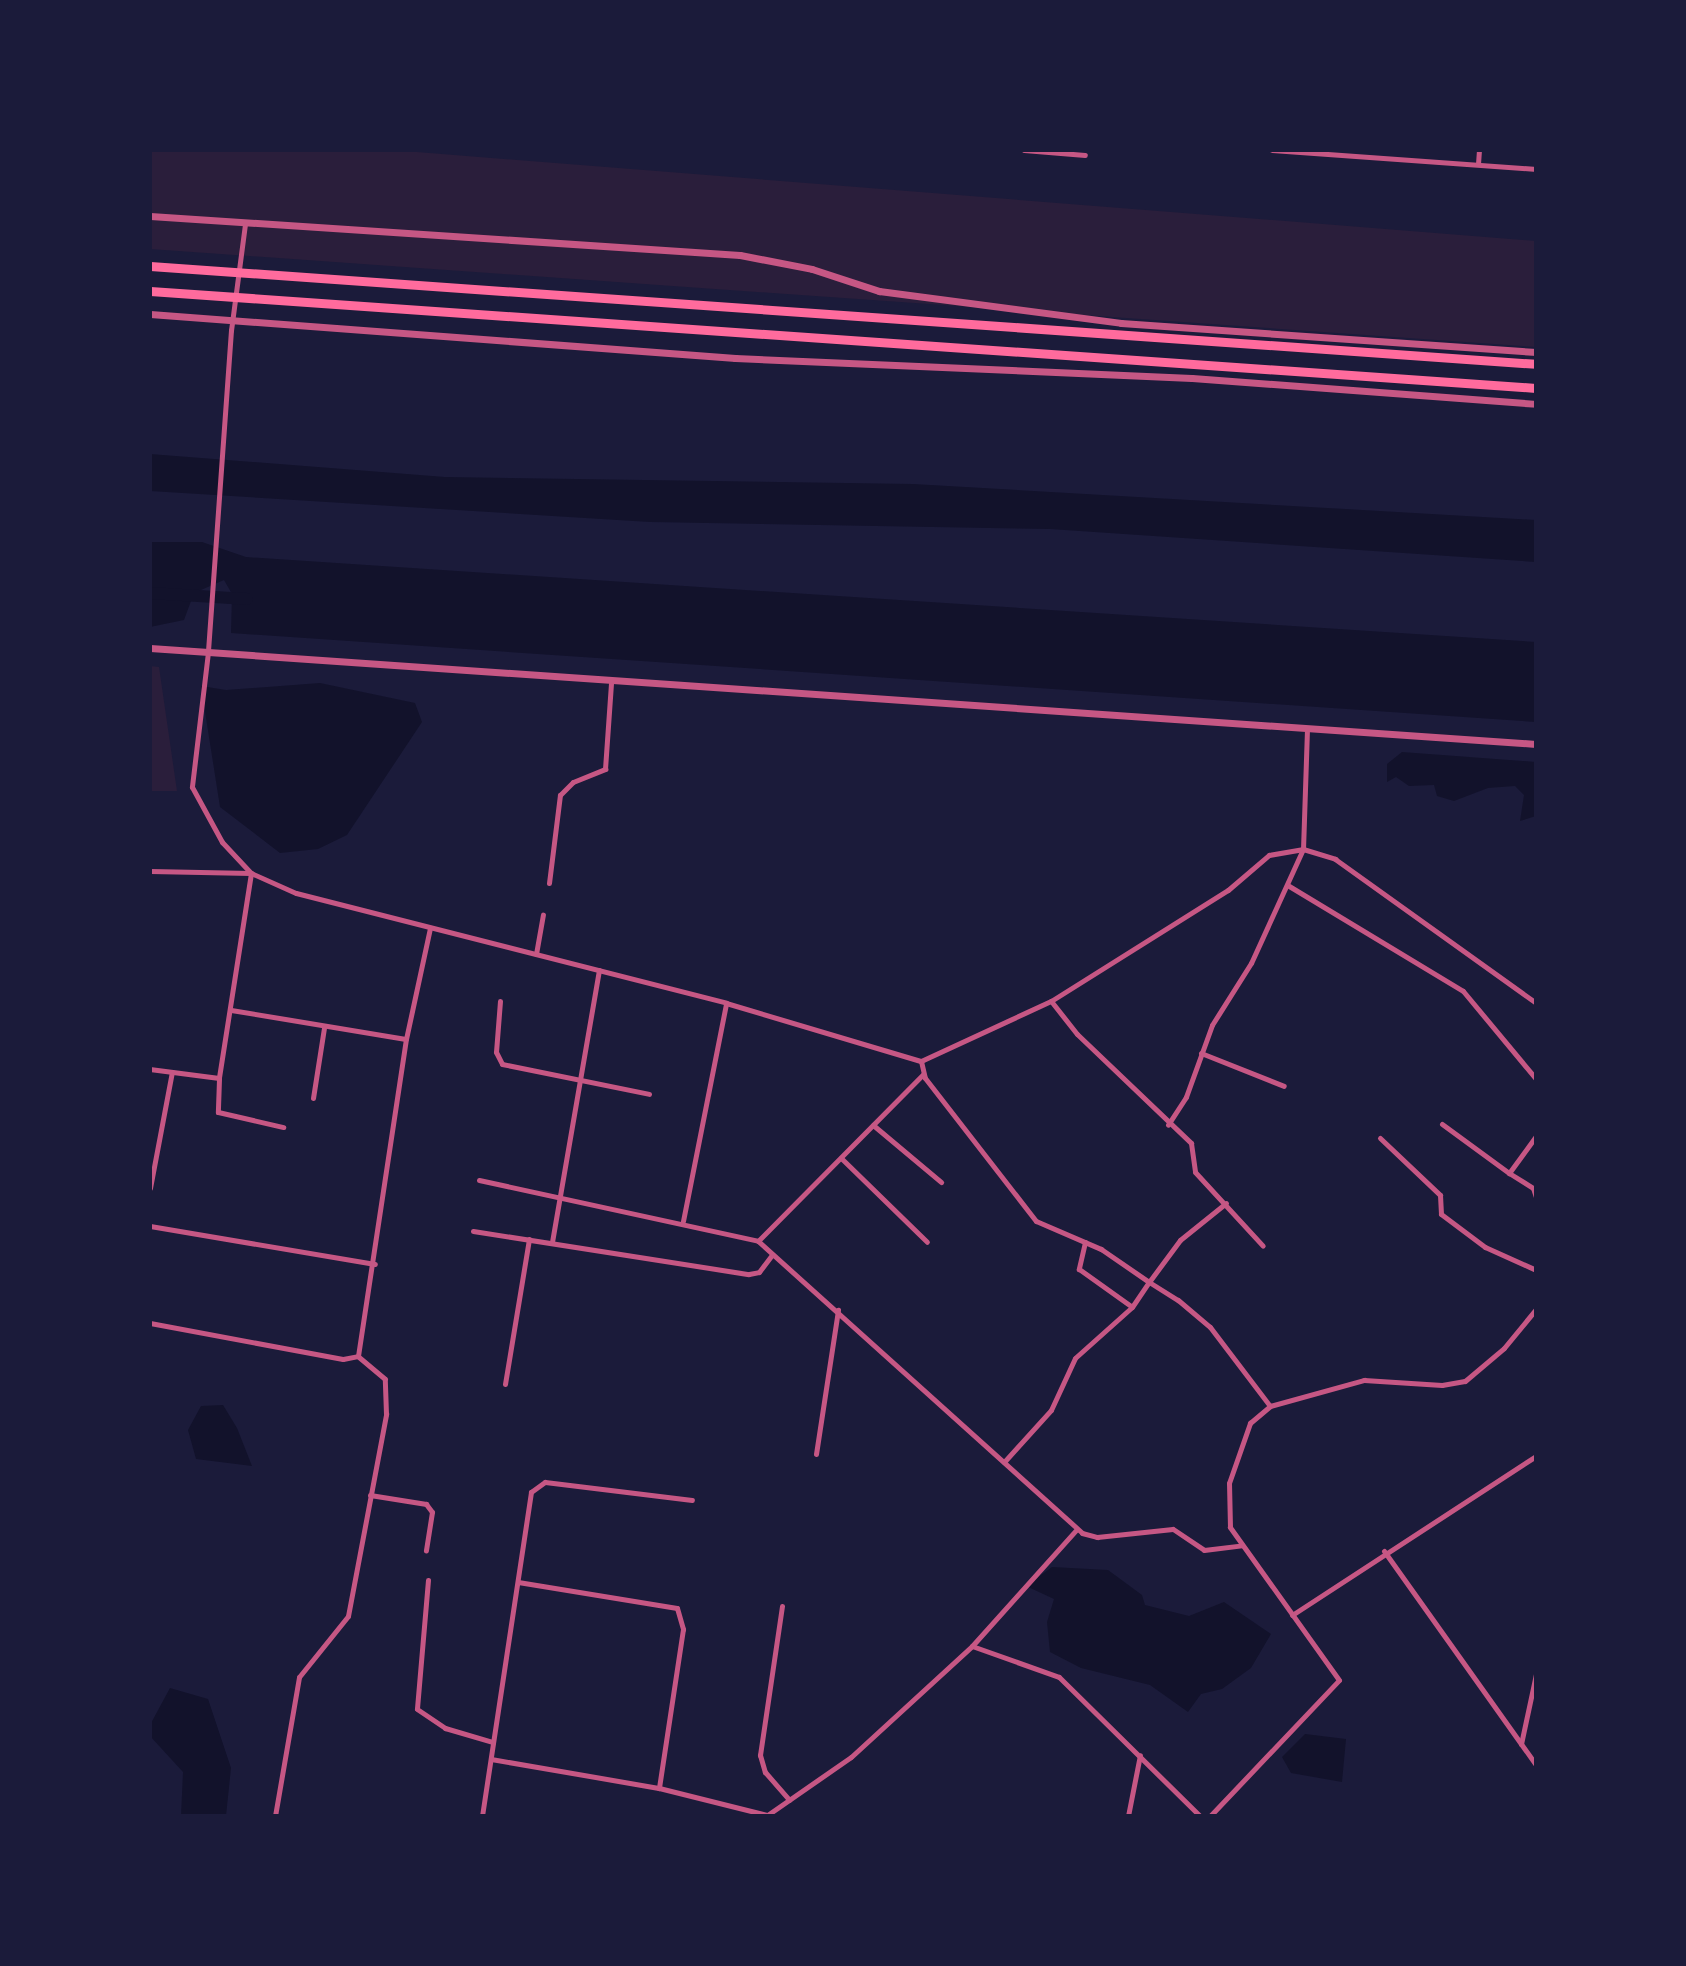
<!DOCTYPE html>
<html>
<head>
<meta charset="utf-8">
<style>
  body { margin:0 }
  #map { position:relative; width:1686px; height:1966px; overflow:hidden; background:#1b1b3a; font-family:"Exo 2",sans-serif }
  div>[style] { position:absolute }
  .green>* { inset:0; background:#2a1e3b }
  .water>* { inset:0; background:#12122b }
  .canal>* { height:12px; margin:-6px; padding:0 6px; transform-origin:6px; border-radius:6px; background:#12122b }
  .minor>* { height:5px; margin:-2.5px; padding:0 2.5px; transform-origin:2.5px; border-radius:2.5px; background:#c65784 }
  .tertiary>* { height:7px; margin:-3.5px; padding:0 3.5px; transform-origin:3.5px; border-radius:3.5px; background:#c65784 }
  .trunk>* { height:9px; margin:-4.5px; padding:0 4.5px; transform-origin:4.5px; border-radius:4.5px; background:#ff6b9d }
  span { translate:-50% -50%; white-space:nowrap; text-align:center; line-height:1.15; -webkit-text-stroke:6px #1b1b3a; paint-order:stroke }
  .frame { position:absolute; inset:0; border:152px solid #1b1b3a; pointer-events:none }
</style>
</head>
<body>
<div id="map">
  <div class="green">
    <div style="clip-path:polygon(150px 150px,392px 150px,1536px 241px,1536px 347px,150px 249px)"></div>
    <div style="clip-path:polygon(150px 666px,159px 667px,177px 791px,150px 791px)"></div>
  </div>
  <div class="water">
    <div style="clip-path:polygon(150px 454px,445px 477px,913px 484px,1536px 520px,1536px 562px,1050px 529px,650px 522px,150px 491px)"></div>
    <div style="clip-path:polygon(150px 542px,202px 542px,246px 557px,1536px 642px,1536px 722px,231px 633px,232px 594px,224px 580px,194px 593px,184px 620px,150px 627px)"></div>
    <div style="clip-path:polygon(320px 683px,415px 703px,422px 722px,347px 835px,318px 849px,280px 853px,220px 807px,201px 686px,226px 690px)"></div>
    <div style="clip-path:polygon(1402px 752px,1536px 762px,1536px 816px,1520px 821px,1524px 795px,1515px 786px,1488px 788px,1454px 801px,1437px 796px,1434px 785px,1409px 786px,1396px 777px,1387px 782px,1387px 764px)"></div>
    <div style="clip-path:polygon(223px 1405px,237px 1428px,252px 1466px,196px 1459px,188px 1430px,201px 1406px)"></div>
    <div style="clip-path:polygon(1052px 1567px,1108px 1570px,1142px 1595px,1145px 1605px,1189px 1616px,1224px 1602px,1271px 1634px,1251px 1668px,1222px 1689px,1201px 1694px,1188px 1712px,1150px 1685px,1081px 1668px,1050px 1652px,1047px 1622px,1054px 1599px,1026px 1586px)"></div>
    <div style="clip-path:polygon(170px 1688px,208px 1699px,231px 1768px,226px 1816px,181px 1816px,183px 1772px,150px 1736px,150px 1725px)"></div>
    <div style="clip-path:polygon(1305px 1734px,1346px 1739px,1342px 1782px,1291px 1773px,1282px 1757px)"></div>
  </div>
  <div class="canal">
    <div style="left:150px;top:593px;width:97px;rotate:3.5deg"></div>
  </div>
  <div class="minor">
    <div style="left:1024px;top:150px;width:61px;rotate:4.7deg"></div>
    <div style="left:1272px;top:150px;width:265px;rotate:4.1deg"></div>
    <div style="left:1478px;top:164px;width:14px;rotate:-86deg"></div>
    <div style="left:245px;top:224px;width:107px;rotate:97.5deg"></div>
    <div style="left:231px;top:330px;width:323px;rotate:94.1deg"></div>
    <div style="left:208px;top:652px;width:136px;rotate:96.8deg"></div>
    <div style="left:192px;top:787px;width:63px;rotate:61.4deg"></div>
    <div style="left:222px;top:842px;width:42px;rotate:46.9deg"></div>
    <div style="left:251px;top:873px;width:49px;rotate:24deg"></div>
    <div style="left:296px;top:893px;width:444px;rotate:14.3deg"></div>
    <div style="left:726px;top:1003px;width:203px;rotate:16.6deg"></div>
    <div style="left:921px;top:1061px;width:143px;rotate:-24.8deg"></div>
    <div style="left:1051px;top:1001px;width:209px;rotate:-32.1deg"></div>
    <div style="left:1228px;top:890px;width:54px;rotate:-40.5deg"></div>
    <div style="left:1269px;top:855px;width:35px;rotate:-10deg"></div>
    <div style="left:1303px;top:849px;width:125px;rotate:114.5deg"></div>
    <div style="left:1251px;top:963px;width:73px;rotate:122.2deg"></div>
    <div style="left:1212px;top:1025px;width:77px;rotate:109.9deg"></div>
    <div style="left:1186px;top:1097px;width:33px;rotate:123deg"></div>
    <div style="left:1307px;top:729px;width:120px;rotate:91.9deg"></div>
    <div style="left:1303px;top:849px;width:34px;rotate:17deg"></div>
    <div style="left:1335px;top:859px;width:247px;rotate:35.6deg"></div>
    <div style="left:150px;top:871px;width:101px;rotate:1.1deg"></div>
    <div style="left:251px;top:873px;width:207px;rotate:98.9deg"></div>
    <div style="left:219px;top:1078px;width:70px;rotate:-172.6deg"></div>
    <div style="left:549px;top:883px;width:89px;rotate:-82.9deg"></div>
    <div style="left:560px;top:795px;width:18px;rotate:-45deg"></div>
    <div style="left:573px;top:782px;width:35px;rotate:-22deg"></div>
    <div style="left:605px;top:769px;width:86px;rotate:-86deg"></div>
    <div style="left:1289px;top:886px;width:203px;rotate:31.1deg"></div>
    <div style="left:1463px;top:991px;width:114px;rotate:50.3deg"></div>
    <div style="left:536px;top:954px;width:40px;rotate:-80deg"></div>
    <div style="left:500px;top:1001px;width:51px;rotate:94.5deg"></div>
    <div style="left:496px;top:1052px;width:13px;rotate:63deg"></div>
    <div style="left:502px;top:1064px;width:150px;rotate:11.5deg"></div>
    <div style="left:1051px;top:1001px;width:42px;rotate:51.8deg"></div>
    <div style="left:1077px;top:1034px;width:158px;rotate:43.7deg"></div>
    <div style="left:1191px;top:1143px;width:29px;rotate:82deg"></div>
    <div style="left:1195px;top:1172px;width:100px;rotate:47.4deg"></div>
    <div style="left:231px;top:1010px;width:177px;rotate:9.4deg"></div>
    <div style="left:1201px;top:1053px;width:89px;rotate:21.7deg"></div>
    <div style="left:921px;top:1061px;width:17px;rotate:77deg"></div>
    <div style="left:925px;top:1078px;width:181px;rotate:52.2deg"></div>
    <div style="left:1036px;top:1221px;width:71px;rotate:23.3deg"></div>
    <div style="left:1101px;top:1249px;width:58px;rotate:34.5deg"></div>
    <div style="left:1149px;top:1282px;width:52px;rotate:-53.6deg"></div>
    <div style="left:1180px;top:1240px;width:59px;rotate:-38.8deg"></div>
    <div style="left:219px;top:1079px;width:33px;rotate:92deg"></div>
    <div style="left:218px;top:1112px;width:67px;rotate:13deg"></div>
    <div style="left:313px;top:1098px;width:71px;rotate:-81.1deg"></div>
    <div style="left:1442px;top:1124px;width:83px;rotate:36.2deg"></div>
    <div style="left:873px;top:1125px;width:89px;rotate:40deg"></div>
    <div style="left:1536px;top:1136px;width:46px;rotate:126.1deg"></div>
    <div style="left:1509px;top:1173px;width:28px;rotate:32deg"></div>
    <div style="left:1533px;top:1188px;width:9px;rotate:72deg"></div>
    <div style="left:1380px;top:1138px;width:83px;rotate:43.5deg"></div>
    <div style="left:1440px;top:1195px;width:19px;rotate:87deg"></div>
    <div style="left:1441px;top:1214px;width:55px;rotate:36.9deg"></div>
    <div style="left:1485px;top:1247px;width:54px;rotate:24.2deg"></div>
    <div style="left:841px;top:1158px;width:120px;rotate:44.3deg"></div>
    <div style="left:479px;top:1180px;width:286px;rotate:12.3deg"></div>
    <div style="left:758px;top:1241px;width:235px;rotate:-45.3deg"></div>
    <div style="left:150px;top:1188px;width:118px;rotate:-79.3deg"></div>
    <div style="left:1536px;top:1199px;width:85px;rotate:90deg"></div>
    <div style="left:683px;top:1221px;width:222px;rotate:-78.8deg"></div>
    <div style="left:150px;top:1226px;width:228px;rotate:9.6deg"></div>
    <div style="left:473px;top:1231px;width:279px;rotate:8.9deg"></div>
    <div style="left:749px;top:1274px;width:10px;rotate:-11deg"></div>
    <div style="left:759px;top:1272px;width:21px;rotate:-53deg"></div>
    <div style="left:758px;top:1241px;width:436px;rotate:42deg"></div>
    <div style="left:1082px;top:1533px;width:16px;rotate:15deg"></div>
    <div style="left:1097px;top:1537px;width:76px;rotate:-6deg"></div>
    <div style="left:1173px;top:1529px;width:37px;rotate:34deg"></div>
    <div style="left:1204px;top:1550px;width:38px;rotate:-7deg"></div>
    <div style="left:552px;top:1242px;width:276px;rotate:-80.2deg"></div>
    <div style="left:1085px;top:1242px;width:28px;rotate:103deg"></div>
    <div style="left:1079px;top:1269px;width:65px;rotate:35.6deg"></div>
    <div style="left:1132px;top:1307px;width:30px;rotate:-56deg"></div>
    <div style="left:1149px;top:1282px;width:34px;rotate:32deg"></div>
    <div style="left:1178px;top:1300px;width:42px;rotate:40.2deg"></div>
    <div style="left:1210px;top:1327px;width:99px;rotate:52.8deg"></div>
    <div style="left:150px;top:1323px;width:196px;rotate:10.6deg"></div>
    <div style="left:343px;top:1359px;width:15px;rotate:-11deg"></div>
    <div style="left:358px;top:1356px;width:321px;rotate:-81.4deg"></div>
    <div style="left:406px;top:1039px;width:114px;rotate:-77.8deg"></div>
    <div style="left:505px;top:1384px;width:147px;rotate:-80.6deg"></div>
    <div style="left:816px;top:1454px;width:146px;rotate:-81.3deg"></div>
    <div style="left:1004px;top:1462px;width:70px;rotate:-47.9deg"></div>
    <div style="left:1051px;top:1410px;width:57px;rotate:-65.2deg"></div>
    <div style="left:1075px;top:1358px;width:75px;rotate:-41.8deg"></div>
    <div style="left:370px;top:1495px;width:57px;rotate:9.1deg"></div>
    <div style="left:426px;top:1504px;width:10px;rotate:53deg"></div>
    <div style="left:432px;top:1512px;width:39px;rotate:99deg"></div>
    <div style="left:1384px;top:1551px;width:262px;rotate:54.6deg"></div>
    <div style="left:428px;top:1580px;width:129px;rotate:94.9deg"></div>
    <div style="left:417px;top:1709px;width:34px;rotate:34deg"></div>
    <div style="left:445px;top:1728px;width:50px;rotate:16.3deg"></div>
    <div style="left:518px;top:1582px;width:161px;rotate:9.3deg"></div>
    <div style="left:677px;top:1608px;width:22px;rotate:74deg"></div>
    <div style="left:683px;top:1629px;width:161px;rotate:98.6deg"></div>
    <div style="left:782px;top:1606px;width:151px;rotate:98.4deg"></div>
    <div style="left:760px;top:1755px;width:18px;rotate:74deg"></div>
    <div style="left:765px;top:1772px;width:37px;rotate:49deg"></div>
    <div style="left:1292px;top:1615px;width:291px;rotate:-33.1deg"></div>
    <div style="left:972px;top:1646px;width:92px;rotate:19.6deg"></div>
    <div style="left:1059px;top:1677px;width:198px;rotate:44.6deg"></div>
    <div style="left:1521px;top:1744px;width:72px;rotate:-77.9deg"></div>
    <div style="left:491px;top:1759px;width:170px;rotate:9.8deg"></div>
    <div style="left:659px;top:1788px;width:111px;rotate:14deg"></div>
    <div style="left:275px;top:1816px;width:141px;rotate:-80.2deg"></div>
    <div style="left:299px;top:1677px;width:78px;rotate:-51.2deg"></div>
    <div style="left:348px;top:1616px;width:206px;rotate:-79.3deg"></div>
    <div style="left:386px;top:1414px;width:35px;rotate:-92deg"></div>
    <div style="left:385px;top:1379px;width:35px;rotate:-140deg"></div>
    <div style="left:482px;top:1816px;width:328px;rotate:-81.4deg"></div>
    <div style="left:531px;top:1492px;width:17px;rotate:-36deg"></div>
    <div style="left:545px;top:1482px;width:148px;rotate:7deg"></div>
    <div style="left:766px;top:1816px;width:103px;rotate:-34.8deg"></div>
    <div style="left:851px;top:1757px;width:164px;rotate:-42.5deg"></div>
    <div style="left:972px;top:1646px;width:157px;rotate:-48.1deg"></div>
    <div style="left:1128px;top:1816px;width:62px;rotate:-78.9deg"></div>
    <div style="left:1210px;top:1816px;width:187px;rotate:-46.5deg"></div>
    <div style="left:1339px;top:1680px;width:188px;rotate:-125.5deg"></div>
    <div style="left:1230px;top:1527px;width:44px;rotate:-91.3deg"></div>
    <div style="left:1229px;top:1483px;width:64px;rotate:-70.7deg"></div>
    <div style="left:1250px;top:1423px;width:26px;rotate:-40deg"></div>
    <div style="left:1270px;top:1406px;width:98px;rotate:-15.5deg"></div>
    <div style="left:1364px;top:1380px;width:78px;rotate:3.7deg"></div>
    <div style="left:1442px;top:1385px;width:23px;rotate:-10deg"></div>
    <div style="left:1465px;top:1381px;width:51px;rotate:-40.2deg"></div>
    <div style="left:1504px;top:1348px;width:50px;rotate:-50.6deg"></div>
  </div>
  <div class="tertiary">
    <div style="left:150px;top:216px;width:591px;rotate:3.78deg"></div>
    <div style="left:740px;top:255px;width:73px;rotate:11deg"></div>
    <div style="left:812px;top:269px;width:71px;rotate:18.2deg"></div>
    <div style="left:879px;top:291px;width:244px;rotate:7.5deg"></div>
    <div style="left:1121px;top:323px;width:416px;rotate:4deg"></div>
    <div style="left:150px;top:314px;width:587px;rotate:4.3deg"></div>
    <div style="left:735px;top:358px;width:457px;rotate:2.5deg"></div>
    <div style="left:1192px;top:378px;width:345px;rotate:4.3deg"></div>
    <div style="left:150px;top:648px;width:1389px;rotate:3.96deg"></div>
  </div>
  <div class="trunk">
    <div style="left:150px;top:266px;width:1389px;rotate:4.04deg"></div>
    <div style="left:150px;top:291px;width:1389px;rotate:4deg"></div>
  </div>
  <div class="frame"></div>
</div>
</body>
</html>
